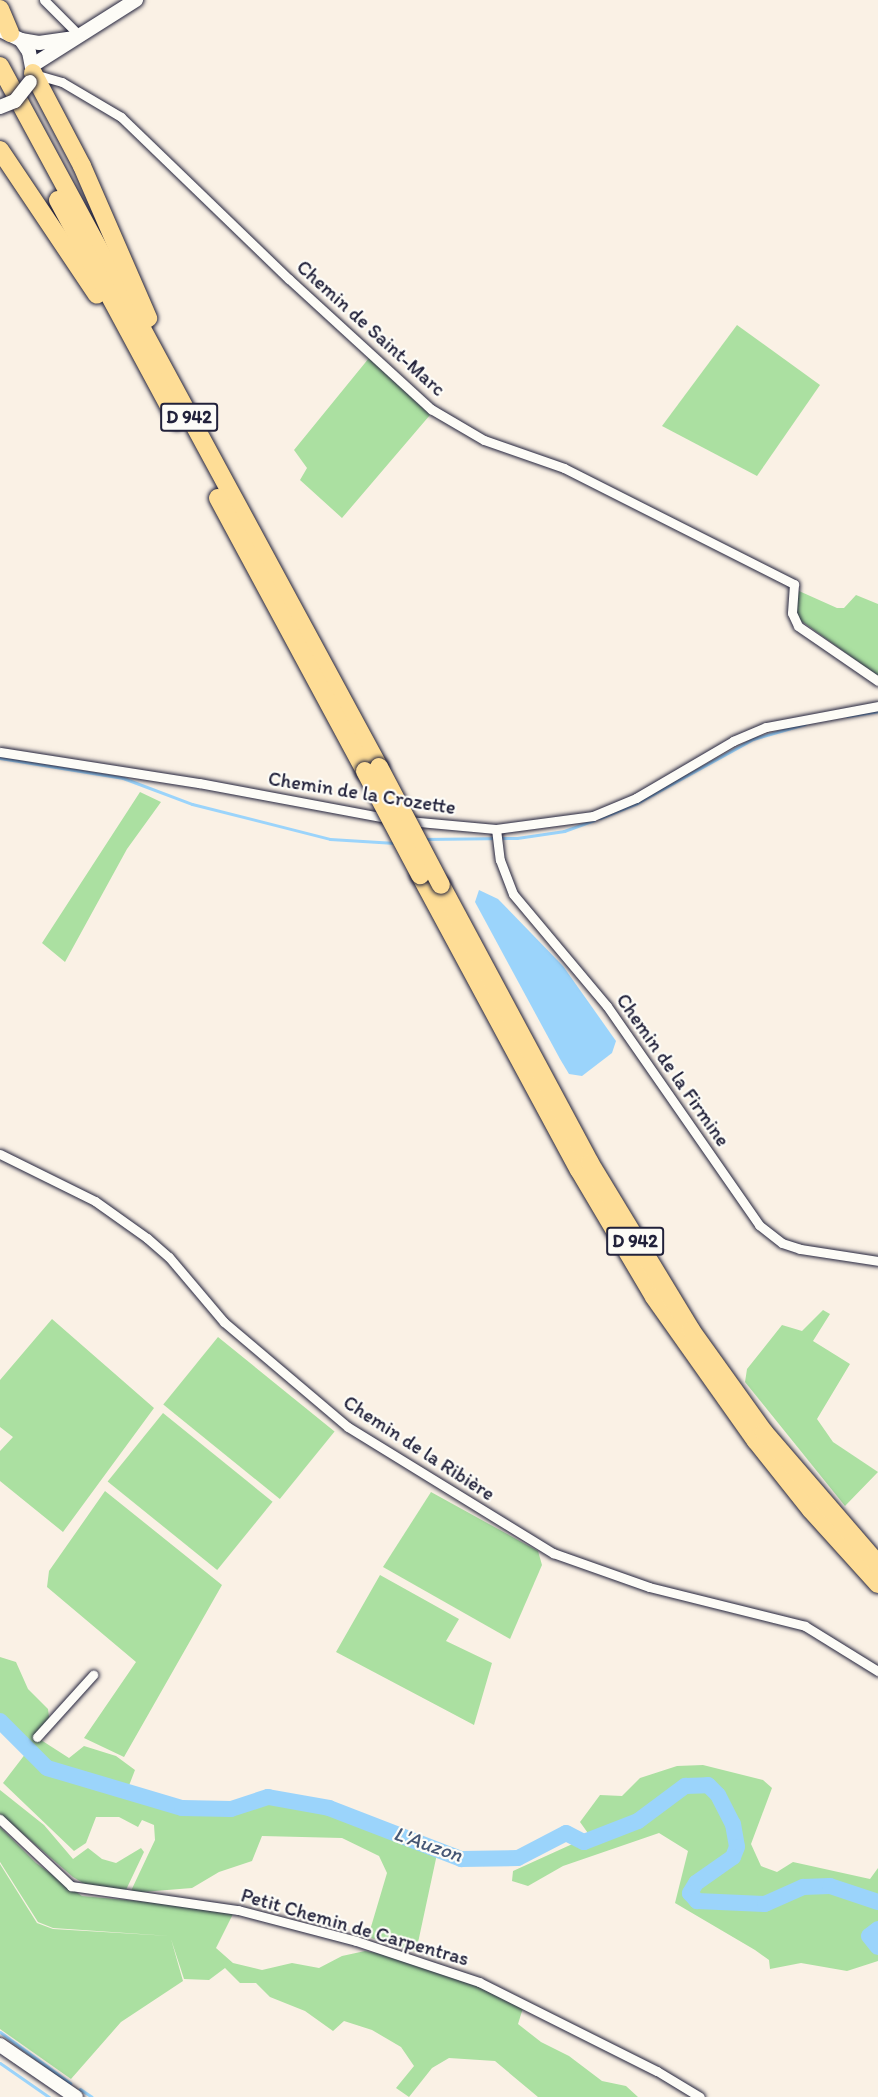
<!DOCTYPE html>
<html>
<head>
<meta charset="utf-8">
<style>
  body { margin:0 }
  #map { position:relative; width:878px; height:2097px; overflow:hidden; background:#faf1e5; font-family:Itim,sans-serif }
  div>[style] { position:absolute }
  .green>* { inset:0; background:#abe0a1; transform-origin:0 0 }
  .water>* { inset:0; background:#9bd4fb }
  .stream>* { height:3px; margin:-1.5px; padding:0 1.5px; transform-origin:1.5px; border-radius:1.5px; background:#9bd4fb }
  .river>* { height:16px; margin:-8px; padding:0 8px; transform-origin:8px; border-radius:8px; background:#9bd4fb }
  .roads { filter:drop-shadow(0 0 2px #22223b) drop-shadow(0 0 2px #22223b) }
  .street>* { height:9px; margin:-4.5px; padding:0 4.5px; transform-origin:4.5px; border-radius:4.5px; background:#fdfcf7 }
  .secondary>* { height:14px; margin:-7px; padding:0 7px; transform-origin:7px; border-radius:7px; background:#fdfcf7 }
  .highway>* { height:18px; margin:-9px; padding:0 9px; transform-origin:9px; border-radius:9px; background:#fedd96 }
  .bridges { filter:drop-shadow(0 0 2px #22223b) drop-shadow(0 0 2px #22223b) }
  .secondary-bridge>* { height:14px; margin:-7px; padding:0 7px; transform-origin:7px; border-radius:7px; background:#fdfcf7 }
  .highway-bridge>* { height:18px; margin:-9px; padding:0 9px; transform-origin:9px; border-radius:9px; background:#fedd96 }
  span { translate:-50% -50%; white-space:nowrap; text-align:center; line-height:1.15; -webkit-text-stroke:4.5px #fdfcf7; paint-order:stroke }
  .shield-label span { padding:2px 4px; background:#fdfcf7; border:2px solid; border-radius:4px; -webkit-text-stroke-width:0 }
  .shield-label { font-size:18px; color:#22223b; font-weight:700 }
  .street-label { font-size:20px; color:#22223b }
  .water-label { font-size:21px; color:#465775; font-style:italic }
</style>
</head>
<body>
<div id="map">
  <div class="green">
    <div style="clip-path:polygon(737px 325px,820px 385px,757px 476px,662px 426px)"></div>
    <div style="clip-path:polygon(369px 358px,430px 415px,342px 518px,300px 480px,307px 468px,294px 450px)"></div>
    <div style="clip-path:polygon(799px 591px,837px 608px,844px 608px,856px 595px,878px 604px,878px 676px,793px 615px)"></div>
    <div style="clip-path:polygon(140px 792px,161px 802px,127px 849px,65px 962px,42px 943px)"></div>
    <div style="clip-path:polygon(823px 1310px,830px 1314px,813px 1341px,850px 1364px,817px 1419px,833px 1442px,878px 1472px,845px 1506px,745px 1382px,747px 1369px,782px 1325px,802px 1331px)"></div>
    <div style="clip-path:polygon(52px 1319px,154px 1408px,63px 1532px,0 1481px,0 1451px,13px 1437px,0 1427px,0 1380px)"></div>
    <div style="left:218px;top:1337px;width:150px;height:87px;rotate:39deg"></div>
    <div style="left:163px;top:1413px;width:141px;height:88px;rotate:39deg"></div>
    <div style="clip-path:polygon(105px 1491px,222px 1585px,124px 1757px,84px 1738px,136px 1662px,47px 1587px,49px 1571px)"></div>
    <div style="clip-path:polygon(431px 1492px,538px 1551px,542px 1565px,510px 1639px,383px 1567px)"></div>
    <div style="clip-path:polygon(380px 1575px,459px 1619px,446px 1641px,492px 1663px,474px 1725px,336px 1652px)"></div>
    <div style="clip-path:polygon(0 1657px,16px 1662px,28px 1689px,48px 1709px,50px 1724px,41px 1740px,69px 1758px,84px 1746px,116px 1756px,135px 1770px,125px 1796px,180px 1813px,231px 1814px,268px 1801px,328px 1813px,437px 1854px,416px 1952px,368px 1937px,387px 1873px,379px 1856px,342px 1838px,262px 1836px,252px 1861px,219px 1872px,192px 1888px,130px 1893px,155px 1840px,154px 1825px,142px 1820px,138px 1827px,119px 1817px,96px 1817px,86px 1843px,74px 1851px,3px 1783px,26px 1753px,0 1726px)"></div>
    <div style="clip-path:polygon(703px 1765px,763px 1780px,772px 1788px,751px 1844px,761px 1866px,777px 1872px,793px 1862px,870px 1879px,878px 1868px,878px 1961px,847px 1971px,801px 1963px,770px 1969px,769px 1960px,755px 1950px,675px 1903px,688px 1851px,659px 1833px,563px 1866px,528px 1886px,512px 1881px,513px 1871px,590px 1836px,580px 1822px,600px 1795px,622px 1796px,640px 1778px,677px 1766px)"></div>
    <div style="clip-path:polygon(0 1790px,44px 1825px,73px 1859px,88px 1848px,102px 1859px,116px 1863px,141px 1848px,144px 1852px,125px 1892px,88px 1886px,73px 1877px,0 1814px)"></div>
    <div style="clip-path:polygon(0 1827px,36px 1863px,82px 1896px,205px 1907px,233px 1914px,216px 1948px,233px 1963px,262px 1970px,292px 1963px,319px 1968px,342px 1956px,365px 1951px,396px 1956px,472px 1983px,523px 2008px,518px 2024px,541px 2042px,569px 2056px,602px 2081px,626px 2086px,638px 2097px,538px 2097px,495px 2061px,449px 2058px,432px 2068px,409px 2097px,396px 2088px,414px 2066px,401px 2047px,372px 2030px,344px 2021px,333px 2031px,305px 2011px,270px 1997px,256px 1983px,240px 1983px,225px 1968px,209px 1980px,184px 1979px,171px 1939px,183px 1981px,121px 2022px,71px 2079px,0 2029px,0 1864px,37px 1923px,53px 1929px,170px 1936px,53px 1928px,38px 1922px,0 1862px)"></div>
  </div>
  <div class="water">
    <div style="clip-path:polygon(479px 890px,498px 899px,563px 966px,616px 1041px,612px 1053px,582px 1076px,569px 1074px,560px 1059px,475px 902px)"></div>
  </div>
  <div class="stream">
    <div style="left:847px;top:716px;width:31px;rotate:-9deg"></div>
    <div style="left:0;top:758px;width:125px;rotate:9.2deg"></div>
    <div style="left:123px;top:778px;width:74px;rotate:20.6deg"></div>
    <div style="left:192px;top:804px;width:142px;rotate:14.2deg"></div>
    <div style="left:330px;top:839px;width:65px;rotate:3.5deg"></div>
    <div style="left:600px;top:818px;width:40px;rotate:-22deg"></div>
    <div style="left:637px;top:803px;width:132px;rotate:-28.9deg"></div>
    <div style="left:753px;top:739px;width:54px;rotate:-16.1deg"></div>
    <div style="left:423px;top:839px;width:94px;rotate:-0.6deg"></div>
    <div style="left:517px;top:838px;width:48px;rotate:-8.5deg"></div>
    <div style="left:564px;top:831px;width:32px;rotate:-20deg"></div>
    <div style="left:0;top:2032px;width:87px;rotate:36.1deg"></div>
    <div style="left:0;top:2063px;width:60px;rotate:34.8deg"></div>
    <div style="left:80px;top:2089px;width:14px;rotate:34deg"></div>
  </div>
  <div class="river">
    <div style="left:0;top:1721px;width:66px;rotate:45deg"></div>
    <div style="left:47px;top:1768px;width:141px;rotate:16.5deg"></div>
    <div style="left:182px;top:1808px;width:49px;rotate:1.2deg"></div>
    <div style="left:231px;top:1809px;width:39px;rotate:-18deg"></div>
    <div style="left:268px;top:1797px;width:62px;rotate:10.2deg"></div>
    <div style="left:329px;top:1808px;width:142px;rotate:21.1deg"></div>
    <div style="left:461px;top:1859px;width:57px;rotate:-1deg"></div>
    <div style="left:518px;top:1858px;width:54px;rotate:-27.5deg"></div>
    <div style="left:566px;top:1833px;width:20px;rotate:27deg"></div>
    <div style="left:584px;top:1842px;width:58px;rotate:-21.3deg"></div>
    <div style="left:638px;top:1821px;width:59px;rotate:-36.7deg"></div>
    <div style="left:685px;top:1786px;width:23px;rotate:-2deg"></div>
    <div style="left:708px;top:1785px;width:14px;rotate:45deg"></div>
    <div style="left:718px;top:1795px;width:33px;rotate:63deg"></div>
    <div style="left:733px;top:1824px;width:23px;rotate:80deg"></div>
    <div style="left:737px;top:1847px;width:11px;rotate:112deg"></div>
    <div style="left:733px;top:1857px;width:45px;rotate:144.9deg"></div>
    <div style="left:696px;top:1883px;width:12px;rotate:121deg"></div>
    <div style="left:690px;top:1893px;width:11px;rotate:49deg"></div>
    <div style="left:697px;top:1901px;width:68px;rotate:2.5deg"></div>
    <div style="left:765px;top:1904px;width:42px;rotate:-24.1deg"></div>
    <div style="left:803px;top:1887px;width:27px;rotate:-2deg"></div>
    <div style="left:830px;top:1886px;width:51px;rotate:18.4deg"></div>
    <div style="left:878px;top:1929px;width:11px;rotate:142deg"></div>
    <div style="left:869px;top:1936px;width:14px;rotate:51deg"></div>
  </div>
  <div class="roads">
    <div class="street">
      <div style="left:44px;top:0;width:51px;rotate:45deg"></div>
      <div style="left:34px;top:74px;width:29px;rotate:16deg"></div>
      <div style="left:62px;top:82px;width:69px;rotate:30.7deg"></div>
      <div style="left:121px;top:117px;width:233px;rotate:44deg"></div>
      <div style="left:289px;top:279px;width:193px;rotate:42.5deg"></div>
      <div style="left:431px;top:409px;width:61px;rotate:30.3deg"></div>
      <div style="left:484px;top:440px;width:85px;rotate:19.3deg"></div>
      <div style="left:564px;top:468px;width:258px;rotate:26.8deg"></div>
      <div style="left:794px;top:584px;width:29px;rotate:94deg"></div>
      <div style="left:792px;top:613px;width:14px;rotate:65deg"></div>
      <div style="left:798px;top:626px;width:97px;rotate:34.5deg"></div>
      <div style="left:0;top:752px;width:201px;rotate:8.9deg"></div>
      <div style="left:199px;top:783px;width:195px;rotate:10.6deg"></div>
      <div style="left:408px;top:821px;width:88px;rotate:5.2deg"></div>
      <div style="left:496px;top:829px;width:98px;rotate:-7.6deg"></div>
      <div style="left:593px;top:816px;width:47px;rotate:-22.7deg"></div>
      <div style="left:636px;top:798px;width:113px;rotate:-30.4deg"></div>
      <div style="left:733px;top:741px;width:36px;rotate:-23deg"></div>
      <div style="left:766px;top:727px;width:114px;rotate:-10.6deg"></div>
      <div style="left:496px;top:829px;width:31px;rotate:83deg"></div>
      <div style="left:500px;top:860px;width:36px;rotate:69deg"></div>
      <div style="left:513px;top:894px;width:146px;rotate:50deg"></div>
      <div style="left:607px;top:1006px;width:267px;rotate:55.2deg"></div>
      <div style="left:759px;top:1225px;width:29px;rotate:38deg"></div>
      <div style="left:782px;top:1243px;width:19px;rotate:18deg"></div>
      <div style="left:800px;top:1249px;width:79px;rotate:8.7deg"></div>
      <div style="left:0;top:1154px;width:106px;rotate:26.3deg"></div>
      <div style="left:95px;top:1201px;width:64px;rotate:35.4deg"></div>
      <div style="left:147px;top:1238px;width:29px;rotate:41deg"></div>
      <div style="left:169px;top:1257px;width:85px;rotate:49.8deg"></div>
      <div style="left:224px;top:1322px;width:162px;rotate:40.3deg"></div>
      <div style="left:348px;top:1427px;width:241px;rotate:31.6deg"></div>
      <div style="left:553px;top:1553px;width:102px;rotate:19.5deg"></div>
      <div style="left:649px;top:1587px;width:161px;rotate:14deg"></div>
      <div style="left:805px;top:1626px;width:86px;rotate:31.7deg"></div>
      <div style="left:37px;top:1737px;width:84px;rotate:-47.9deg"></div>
      <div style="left:0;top:1819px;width:98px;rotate:43.3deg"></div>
      <div style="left:71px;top:1886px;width:169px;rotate:8.2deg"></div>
      <div style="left:238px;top:1910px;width:122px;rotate:14.7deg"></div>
      <div style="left:356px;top:1941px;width:130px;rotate:18.4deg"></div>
      <div style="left:479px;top:1982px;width:199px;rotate:26.6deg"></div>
      <div style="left:657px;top:2071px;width:50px;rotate:31.2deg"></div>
    </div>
    <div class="secondary">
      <div style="left:2px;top:31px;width:21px;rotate:25deg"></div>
      <div style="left:21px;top:40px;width:14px;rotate:56deg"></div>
      <div style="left:29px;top:52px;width:20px;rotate:79deg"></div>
      <div style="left:21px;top:40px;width:18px;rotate:9deg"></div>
      <div style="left:39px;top:43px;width:34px;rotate:-8deg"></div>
      <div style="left:33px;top:65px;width:122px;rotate:-32.3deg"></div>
      <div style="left:0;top:2045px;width:92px;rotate:34.4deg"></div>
    </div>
    <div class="highway">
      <div style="left:0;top:9px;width:26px;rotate:67deg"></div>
      <div style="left:0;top:66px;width:797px;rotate:61.6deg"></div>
      <div style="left:33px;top:73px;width:105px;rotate:62.2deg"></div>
      <div style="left:82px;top:166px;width:166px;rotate:66.5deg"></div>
      <div style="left:0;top:150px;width:174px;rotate:56.2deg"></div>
      <div style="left:58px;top:200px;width:251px;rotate:61.7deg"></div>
      <div style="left:218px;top:498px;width:310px;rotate:61.7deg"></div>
      <div style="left:420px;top:875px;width:335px;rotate:61.7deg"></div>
      <div style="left:579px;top:1170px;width:147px;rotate:59.4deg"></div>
      <div style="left:654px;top:1297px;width:176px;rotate:54.7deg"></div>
      <div style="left:756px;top:1441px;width:88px;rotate:51.4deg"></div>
      <div style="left:811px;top:1510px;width:100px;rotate:47.8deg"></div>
      <div style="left:441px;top:885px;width:315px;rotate:61.8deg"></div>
      <div style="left:590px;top:1163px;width:195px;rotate:58.8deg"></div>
      <div style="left:691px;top:1330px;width:125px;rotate:54.4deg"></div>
      <div style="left:764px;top:1432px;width:174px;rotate:49.2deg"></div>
    </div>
  </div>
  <div class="bridges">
    <div class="secondary-bridge">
      <div style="left:0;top:107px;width:16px;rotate:-22deg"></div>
      <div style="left:15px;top:101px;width:24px;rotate:-52deg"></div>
    </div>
    <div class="highway-bridge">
      <div style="left:379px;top:767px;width:133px;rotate:62.3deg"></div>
      <div style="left:365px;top:771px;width:118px;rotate:62.1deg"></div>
    </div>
  </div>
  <div class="shield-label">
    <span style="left:189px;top:417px">D 942</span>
    <span style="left:635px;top:1241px">D 942</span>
  </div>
  <div class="street-label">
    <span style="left:371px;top:328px;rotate:42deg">Chemin de Saint-Marc</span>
    <span style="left:362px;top:793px;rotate:9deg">Chemin de la Crozette</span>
    <span style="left:673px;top:1070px;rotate:55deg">Chemin de la Firmine</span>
    <span style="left:419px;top:1448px;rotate:33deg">Chemin de la Ribière</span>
    <span style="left:355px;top:1927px;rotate:16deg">Petit Chemin de Carpentras</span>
  </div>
  <div class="water-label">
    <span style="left:428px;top:1844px;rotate:19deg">L'Auzon</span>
  </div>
</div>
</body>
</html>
